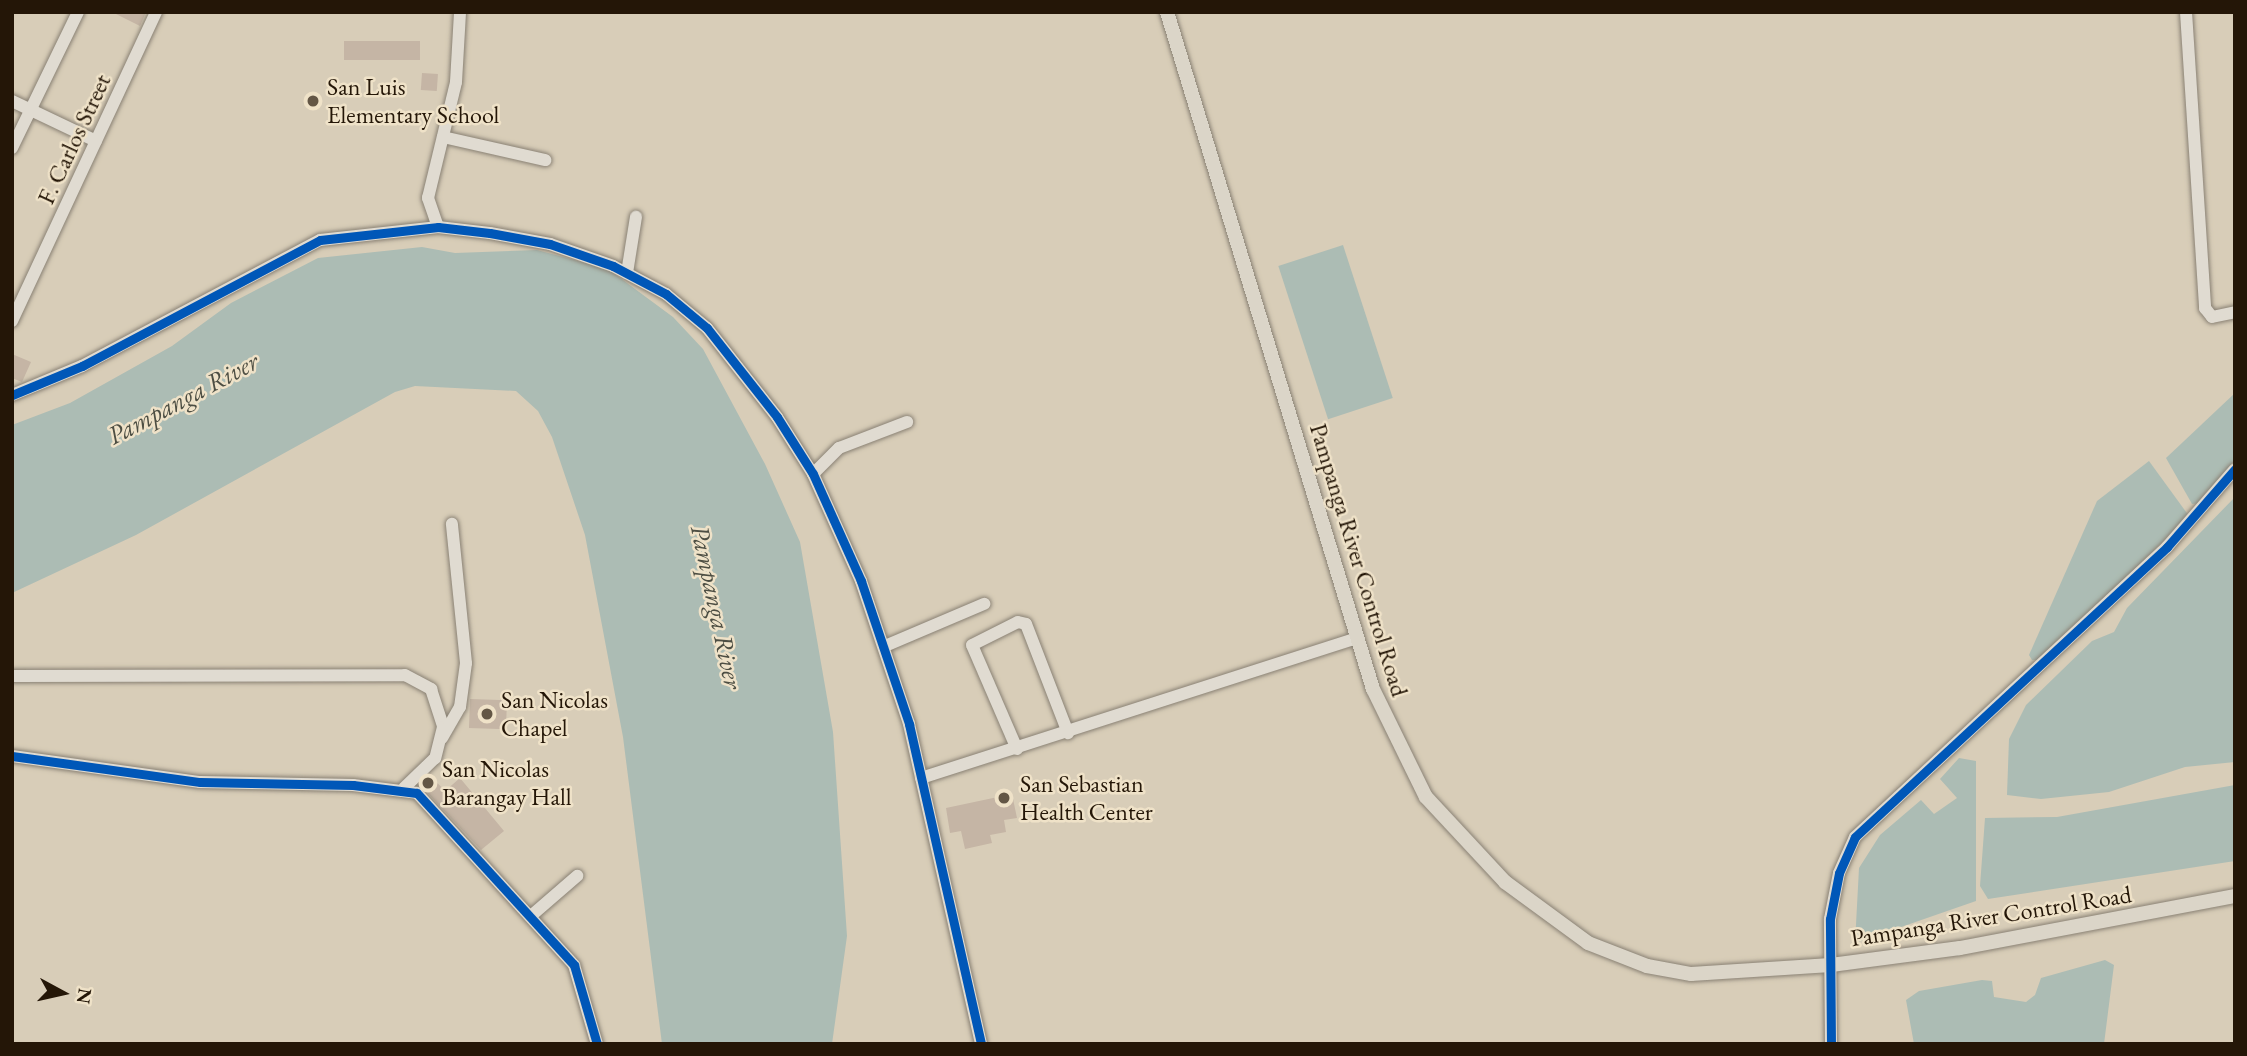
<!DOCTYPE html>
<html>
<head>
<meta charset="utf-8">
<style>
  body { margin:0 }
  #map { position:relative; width:2247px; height:1056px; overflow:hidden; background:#d8cdb8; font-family:"EB Garamond",serif }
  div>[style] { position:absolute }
  .water>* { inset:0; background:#acbcb4; transform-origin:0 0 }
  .building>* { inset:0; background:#c5b5a5; transform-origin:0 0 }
  .roads { filter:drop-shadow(0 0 2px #898174) drop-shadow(0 0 2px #898174) }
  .minor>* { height:12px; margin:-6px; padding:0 6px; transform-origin:6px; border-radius:6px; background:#e0dbd1 }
  .major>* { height:14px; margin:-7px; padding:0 7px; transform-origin:7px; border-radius:7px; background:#dbd5c8 }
  .cycleway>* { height:9px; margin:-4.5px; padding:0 4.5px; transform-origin:4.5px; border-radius:4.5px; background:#0057b8 }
  .dots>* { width:19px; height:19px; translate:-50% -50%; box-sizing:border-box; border:4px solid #efe2c8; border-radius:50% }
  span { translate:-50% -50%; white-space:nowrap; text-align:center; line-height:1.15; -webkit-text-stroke:5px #efe2c8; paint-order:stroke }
  .poi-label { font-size:24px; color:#241607 }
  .left { translate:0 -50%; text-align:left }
  .street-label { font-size:24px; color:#241607 }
  .water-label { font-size:26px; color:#4d4e43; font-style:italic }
  .frame { position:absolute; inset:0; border:14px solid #241607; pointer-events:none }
  .north { position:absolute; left:28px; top:958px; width:70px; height:70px; -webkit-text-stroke:5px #efe2c8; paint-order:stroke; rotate:98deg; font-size:19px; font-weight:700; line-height:28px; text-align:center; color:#241607 }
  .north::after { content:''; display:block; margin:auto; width:24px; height:32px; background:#241607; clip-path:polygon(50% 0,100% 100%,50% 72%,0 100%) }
</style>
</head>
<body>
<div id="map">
  <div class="water">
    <div style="left:1343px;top:245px;width:161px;height:68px;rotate:72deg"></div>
    <div style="clip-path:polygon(422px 247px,455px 253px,537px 250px,608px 269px,673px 317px,703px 349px,765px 464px,800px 542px,833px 732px,847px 936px,832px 1044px,662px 1044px,623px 737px,585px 535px,552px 437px,538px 411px,516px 391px,415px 386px,395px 392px,136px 535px,12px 593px,12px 425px,70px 403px,172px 346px,231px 303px,318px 258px)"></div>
    <div style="clip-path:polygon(2235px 393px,2235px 467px,2201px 503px,2192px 504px,2166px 458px)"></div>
    <div style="clip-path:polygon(2149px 461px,2189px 516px,2042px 660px,2032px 660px,2029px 655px,2097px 501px)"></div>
    <div style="clip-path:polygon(2235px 497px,2235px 762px,2185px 767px,2109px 792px,2041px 799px,2007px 795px,2009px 739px,2026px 705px,2092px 641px,2114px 632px,2127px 608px)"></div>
    <div style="clip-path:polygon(1959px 758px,1976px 761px,1976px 901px,1855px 943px,1859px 868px,1880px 835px,1921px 800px,1934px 814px,1957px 798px,1940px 779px)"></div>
    <div style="clip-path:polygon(2235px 785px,2235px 861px,1988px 899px,1980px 886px,1985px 818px,2057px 817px)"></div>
    <div style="clip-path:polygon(2105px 960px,2114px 965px,2104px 1044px,1914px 1044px,1906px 1000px,1919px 991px,1982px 980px,1992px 981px,1994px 997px,2026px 1002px,2035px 995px,2041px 978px)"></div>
  </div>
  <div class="building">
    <div style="clip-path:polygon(112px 12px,146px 12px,140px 26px)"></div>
    <div style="left:344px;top:41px;width:76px;height:19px"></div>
    <div style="left:422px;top:73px;width:16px;height:17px;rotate:4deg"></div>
    <div style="clip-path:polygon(12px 354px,31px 362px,22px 382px,12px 378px)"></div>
    <div style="left:470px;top:699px;width:37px;height:29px;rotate:2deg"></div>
    <div style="clip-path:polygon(430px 775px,445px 791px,460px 778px,504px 831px,481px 850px,420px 785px)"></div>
    <div style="clip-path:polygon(1012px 794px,1017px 818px,1004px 820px,1006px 832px,990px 835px,992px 843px,965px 849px,961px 831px,950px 833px,946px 808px)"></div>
  </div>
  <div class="roads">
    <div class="minor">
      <div style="left:2186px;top:12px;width:297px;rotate:86.3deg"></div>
      <div style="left:2205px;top:308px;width:11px;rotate:52deg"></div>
      <div style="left:2212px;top:317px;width:24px;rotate:-12deg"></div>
      <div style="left:12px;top:101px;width:93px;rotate:25.5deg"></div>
      <div style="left:443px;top:137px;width:105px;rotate:12.7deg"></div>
      <div style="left:12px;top:148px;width:151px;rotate:-64.1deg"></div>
      <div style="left:438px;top:227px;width:31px;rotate:-109deg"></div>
      <div style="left:428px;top:198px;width:119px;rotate:-76.4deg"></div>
      <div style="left:456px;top:82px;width:70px;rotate:-86.7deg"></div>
      <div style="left:627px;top:273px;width:57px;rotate:-80.9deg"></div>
      <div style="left:12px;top:321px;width:341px;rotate:-65deg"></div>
      <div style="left:12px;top:395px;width:76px;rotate:-22.5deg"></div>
      <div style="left:82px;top:366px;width:269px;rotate:-27.9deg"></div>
      <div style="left:320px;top:240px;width:119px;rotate:-6.3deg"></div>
      <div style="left:438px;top:227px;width:52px;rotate:6.6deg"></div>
      <div style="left:490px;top:233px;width:61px;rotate:10.4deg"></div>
      <div style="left:550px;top:244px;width:67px;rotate:19.2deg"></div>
      <div style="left:613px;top:266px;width:60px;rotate:27.8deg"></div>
      <div style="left:666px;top:294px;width:53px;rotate:39.7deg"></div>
      <div style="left:707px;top:328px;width:113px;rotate:51.8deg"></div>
      <div style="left:777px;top:417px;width:67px;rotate:57.7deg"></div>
      <div style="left:813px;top:474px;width:117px;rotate:65.8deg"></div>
      <div style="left:861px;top:581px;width:151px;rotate:71.4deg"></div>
      <div style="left:909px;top:724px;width:328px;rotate:77.3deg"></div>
      <div style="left:813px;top:474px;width:37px;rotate:-45deg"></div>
      <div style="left:839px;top:448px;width:73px;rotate:-20.9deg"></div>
      <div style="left:885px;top:646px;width:108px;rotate:-23deg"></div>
      <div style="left:12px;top:676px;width:393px;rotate:-0.1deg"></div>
      <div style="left:405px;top:675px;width:30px;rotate:28deg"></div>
      <div style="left:431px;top:689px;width:40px;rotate:72deg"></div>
      <div style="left:443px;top:727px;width:32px;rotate:104deg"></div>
      <div style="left:435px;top:758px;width:43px;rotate:135.9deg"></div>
      <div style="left:442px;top:738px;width:36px;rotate:-60deg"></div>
      <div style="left:460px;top:707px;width:44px;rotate:-82.2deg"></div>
      <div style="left:466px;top:663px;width:140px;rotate:-95.8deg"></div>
      <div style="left:1017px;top:749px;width:113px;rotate:-113.4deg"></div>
      <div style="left:972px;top:645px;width:51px;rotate:-26.6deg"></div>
      <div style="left:1018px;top:622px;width:8px;rotate:14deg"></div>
      <div style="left:1026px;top:624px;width:117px;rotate:68.9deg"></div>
      <div style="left:12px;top:756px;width:190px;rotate:7.9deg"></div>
      <div style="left:200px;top:782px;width:153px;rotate:1.1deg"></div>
      <div style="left:353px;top:785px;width:64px;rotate:7.1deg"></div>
      <div style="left:417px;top:793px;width:233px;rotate:47.6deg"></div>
      <div style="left:574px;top:965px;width:82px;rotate:73.8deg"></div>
      <div style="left:921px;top:778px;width:456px;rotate:-17.8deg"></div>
      <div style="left:532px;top:915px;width:60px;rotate:-40.9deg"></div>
      <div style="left:1831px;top:1044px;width:125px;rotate:-90.5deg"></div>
      <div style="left:1830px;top:919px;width:47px;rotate:-78.9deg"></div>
      <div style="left:1839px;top:873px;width:39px;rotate:-66deg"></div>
      <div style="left:1855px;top:837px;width:426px;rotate:-42.9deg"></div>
      <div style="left:2167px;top:547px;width:103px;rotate:-48.9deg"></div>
    </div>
    <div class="major">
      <div style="left:1167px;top:12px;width:708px;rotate:73.08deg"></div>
      <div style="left:1373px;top:689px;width:120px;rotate:63.9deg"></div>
      <div style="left:1426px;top:797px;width:116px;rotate:47.1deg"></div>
      <div style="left:1505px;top:882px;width:103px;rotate:36.3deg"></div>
      <div style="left:1588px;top:943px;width:63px;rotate:21.3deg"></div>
      <div style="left:1647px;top:966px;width:45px;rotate:10.3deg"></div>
      <div style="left:1691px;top:974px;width:140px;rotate:-3.7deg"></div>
      <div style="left:1831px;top:965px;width:130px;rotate:-7.5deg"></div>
      <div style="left:1960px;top:948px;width:280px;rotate:-10.7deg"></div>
    </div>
  </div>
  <div class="cycleway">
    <div style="left:12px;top:395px;width:76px;rotate:-22.5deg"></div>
    <div style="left:82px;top:366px;width:269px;rotate:-27.9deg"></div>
    <div style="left:320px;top:240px;width:119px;rotate:-6.3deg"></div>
    <div style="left:438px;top:227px;width:52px;rotate:6.6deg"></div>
    <div style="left:490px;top:233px;width:61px;rotate:10.4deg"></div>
    <div style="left:550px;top:244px;width:67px;rotate:19.2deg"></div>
    <div style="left:613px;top:266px;width:60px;rotate:27.8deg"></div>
    <div style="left:666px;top:294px;width:53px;rotate:39.7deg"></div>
    <div style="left:707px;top:328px;width:113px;rotate:51.8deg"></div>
    <div style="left:777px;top:417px;width:67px;rotate:57.7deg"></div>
    <div style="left:813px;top:474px;width:117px;rotate:65.8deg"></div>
    <div style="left:861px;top:581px;width:151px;rotate:71.4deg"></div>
    <div style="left:909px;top:724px;width:328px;rotate:77.3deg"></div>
    <div style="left:12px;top:756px;width:190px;rotate:7.9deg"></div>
    <div style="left:200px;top:782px;width:153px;rotate:1.1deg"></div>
    <div style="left:353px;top:785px;width:64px;rotate:7.1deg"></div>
    <div style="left:417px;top:793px;width:233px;rotate:47.6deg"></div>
    <div style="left:574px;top:965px;width:82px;rotate:73.8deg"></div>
    <div style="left:1831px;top:1044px;width:125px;rotate:-90.5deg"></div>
    <div style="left:1830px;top:919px;width:47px;rotate:-78.9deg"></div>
    <div style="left:1839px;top:873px;width:39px;rotate:-66deg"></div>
    <div style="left:1855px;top:837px;width:426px;rotate:-42.9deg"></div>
    <div style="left:2167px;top:547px;width:103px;rotate:-48.9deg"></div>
  </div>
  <div class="dots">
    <div style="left:313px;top:101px;background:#635645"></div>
    <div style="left:487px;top:714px;background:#635645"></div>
    <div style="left:428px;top:783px;background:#635645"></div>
    <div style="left:1004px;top:798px;background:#635645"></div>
  </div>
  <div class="poi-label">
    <span class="left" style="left:327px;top:101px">San Luis<br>Elementary School</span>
    <span class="left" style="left:501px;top:714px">San Nicolas<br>Chapel</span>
    <span class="left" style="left:442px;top:783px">San Nicolas<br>Barangay Hall</span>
    <span class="left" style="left:1020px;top:798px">San Sebastian<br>Health Center</span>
  </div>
  <div class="street-label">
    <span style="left:74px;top:139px;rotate:-65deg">F. Carlos Street</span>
    <span style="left:1359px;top:560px;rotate:73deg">Pampanga River Control Road</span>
    <span style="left:1991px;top:916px;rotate:-9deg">Pampanga River Control Road</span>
  </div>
  <div class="water-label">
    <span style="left:183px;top:399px;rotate:-28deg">Pampanga River</span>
    <span style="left:716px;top:607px;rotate:78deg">Pampanga River</span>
  </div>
  <div class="frame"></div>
  <div class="north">N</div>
</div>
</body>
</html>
